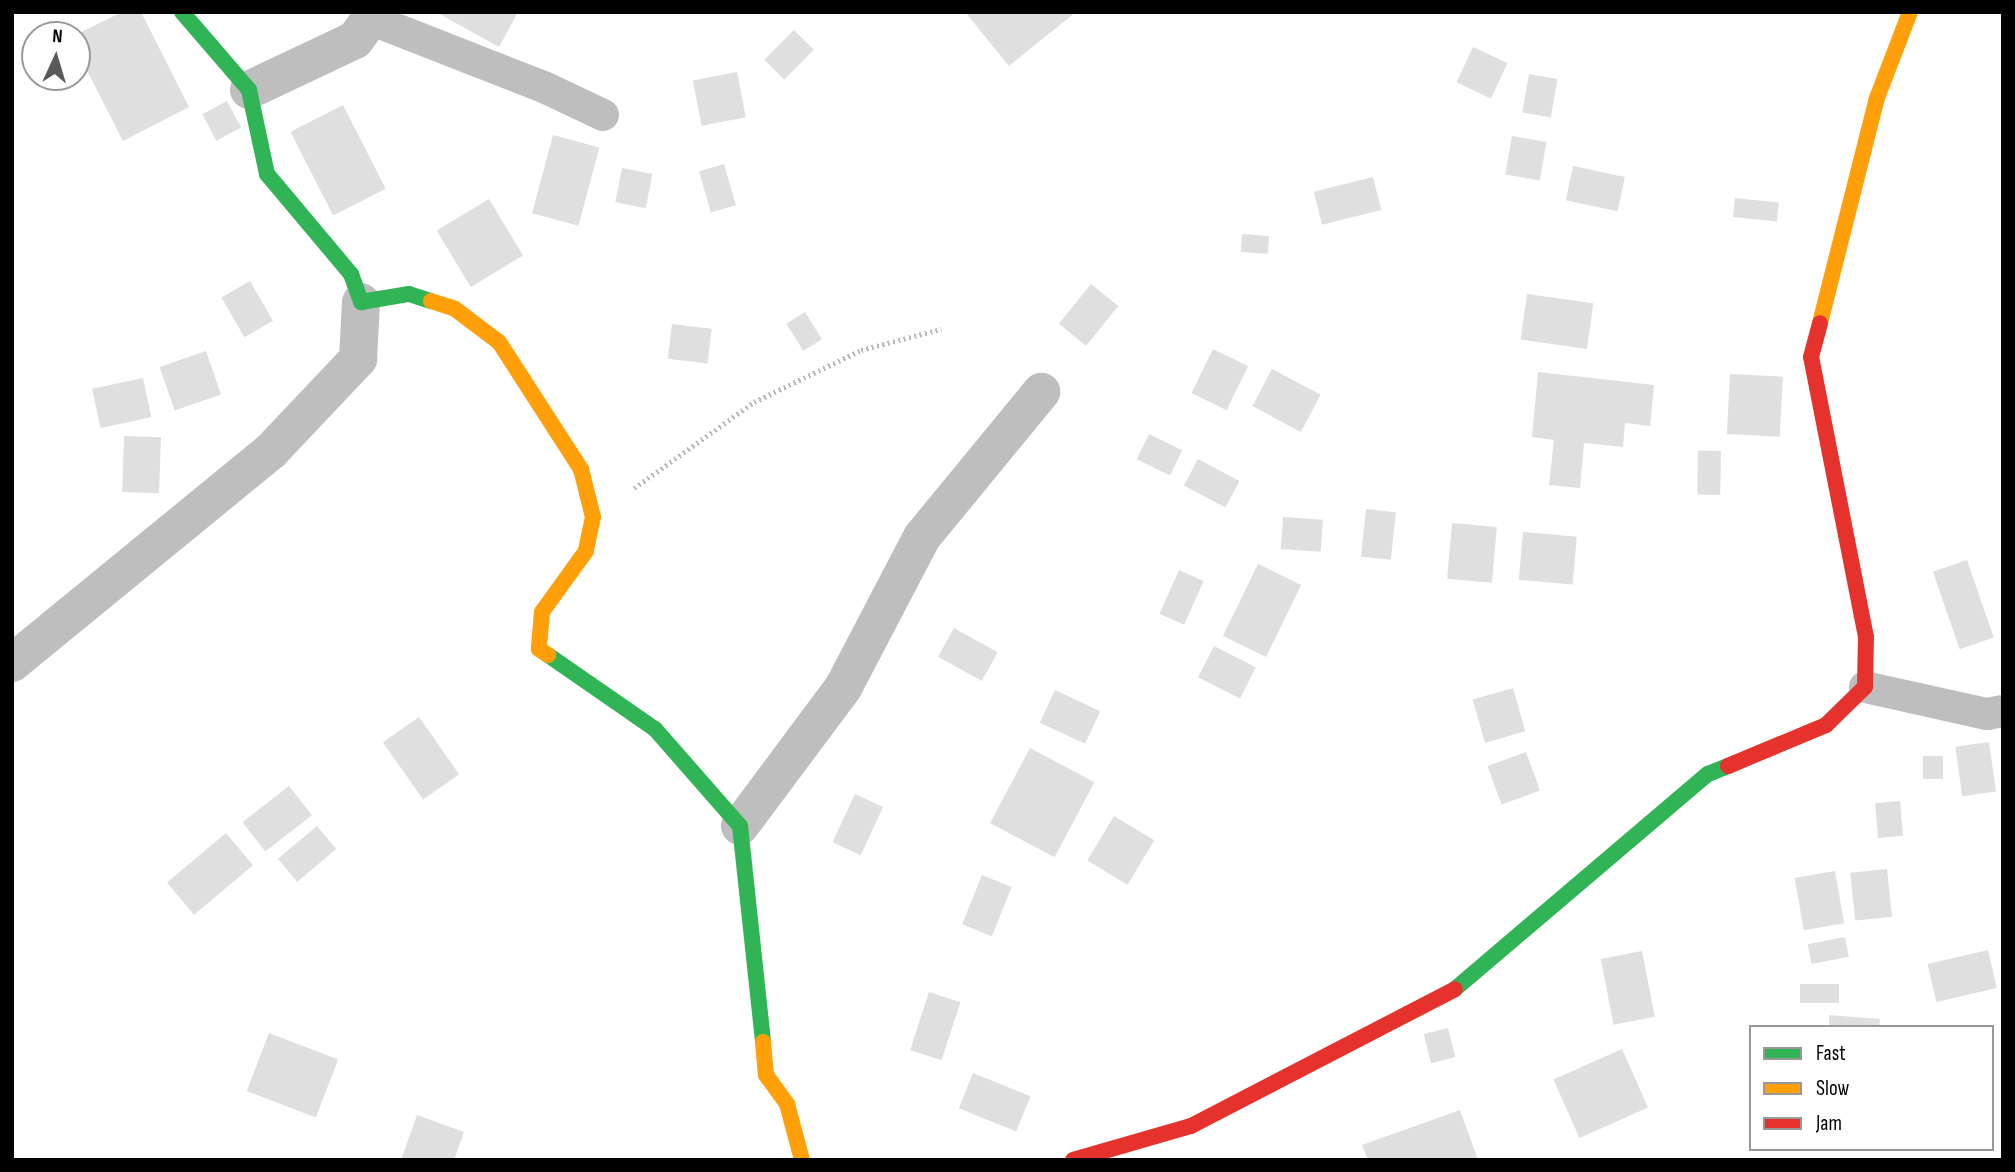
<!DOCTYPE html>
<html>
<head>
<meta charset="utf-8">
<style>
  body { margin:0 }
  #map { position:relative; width:2015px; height:1172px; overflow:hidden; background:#fff; font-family:"Sofia Sans Condensed",sans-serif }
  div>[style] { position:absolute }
  .building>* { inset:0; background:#dfdfdf; transform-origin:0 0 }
  .path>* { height:4.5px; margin-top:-2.25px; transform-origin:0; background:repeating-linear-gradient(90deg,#b9b9b9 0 2px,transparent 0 5.5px) }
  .lane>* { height:32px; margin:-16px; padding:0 16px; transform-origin:16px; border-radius:16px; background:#bebebe }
  .street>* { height:38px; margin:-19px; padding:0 19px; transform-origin:19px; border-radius:19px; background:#bebebe }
  .fast>* { height:16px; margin:-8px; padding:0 8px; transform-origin:8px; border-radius:8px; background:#30b455 }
  .slow>* { height:16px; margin:-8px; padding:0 8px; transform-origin:8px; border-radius:8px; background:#ff9f0a }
  .jam>* { height:16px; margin:-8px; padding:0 8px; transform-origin:8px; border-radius:8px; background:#e5322d }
  span { translate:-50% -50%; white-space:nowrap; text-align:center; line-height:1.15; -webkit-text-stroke:7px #fff; paint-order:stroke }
  .frame { position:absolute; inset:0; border:14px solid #000; pointer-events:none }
  .legend { position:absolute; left:1749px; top:1025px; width:245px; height:126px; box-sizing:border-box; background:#fff; border:2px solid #999; margin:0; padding:9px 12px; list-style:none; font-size:21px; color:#000 }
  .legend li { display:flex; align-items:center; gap:14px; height:35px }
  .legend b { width:35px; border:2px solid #999 }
  .north { position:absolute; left:21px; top:21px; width:70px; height:70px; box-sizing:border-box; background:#fff; border:2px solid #999; border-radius:50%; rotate:4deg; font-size:19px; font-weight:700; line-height:28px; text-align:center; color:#000 }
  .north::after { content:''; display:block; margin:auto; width:24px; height:32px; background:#595959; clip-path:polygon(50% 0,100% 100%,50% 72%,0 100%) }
</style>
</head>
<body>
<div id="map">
  <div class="building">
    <div style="clip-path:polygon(122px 12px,141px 12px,189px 107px,123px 141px,77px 51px,77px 34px)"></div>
    <div style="clip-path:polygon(436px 12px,518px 12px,499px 47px)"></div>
    <div style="clip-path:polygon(965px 12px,1076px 12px,1009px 66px)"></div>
    <div style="left:794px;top:30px;width:28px;height:42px;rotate:45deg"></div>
    <div style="left:1473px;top:47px;width:38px;height:39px;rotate:25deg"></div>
    <div style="left:737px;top:72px;width:46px;height:45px;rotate:79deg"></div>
    <div style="left:1529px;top:74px;width:29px;height:39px;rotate:10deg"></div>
    <div style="left:227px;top:101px;width:30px;height:28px;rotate:62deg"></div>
    <div style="left:343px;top:105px;width:94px;height:59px;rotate:63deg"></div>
    <div style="left:553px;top:135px;width:48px;height:81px;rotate:15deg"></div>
    <div style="left:1512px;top:136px;width:35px;height:39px;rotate:10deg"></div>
    <div style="left:724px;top:164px;width:43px;height:26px;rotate:74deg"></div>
    <div style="left:1573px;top:166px;width:53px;height:35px;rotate:12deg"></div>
    <div style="left:622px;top:168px;width:31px;height:35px;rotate:11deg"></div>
    <div style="left:1373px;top:177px;width:34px;height:61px;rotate:76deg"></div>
    <div style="left:1735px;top:198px;width:44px;height:19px;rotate:6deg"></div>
    <div style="left:489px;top:199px;width:66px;height:61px;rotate:59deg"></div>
    <div style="left:1242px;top:234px;width:27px;height:18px;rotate:4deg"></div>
    <div style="left:250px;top:281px;width:46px;height:33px;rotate:60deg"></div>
    <div style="left:1091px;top:284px;width:35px;height:51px;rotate:39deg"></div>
    <div style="left:1527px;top:294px;width:67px;height:46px;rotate:8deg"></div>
    <div style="left:805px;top:312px;width:32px;height:22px;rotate:58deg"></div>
    <div style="left:672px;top:324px;width:40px;height:35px;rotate:7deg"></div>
    <div style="left:1213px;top:349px;width:39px;height:49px;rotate:26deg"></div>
    <div style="left:206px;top:351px;width:46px;height:49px;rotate:71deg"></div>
    <div style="left:1272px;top:369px;width:55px;height:42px;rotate:28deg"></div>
    <div style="clip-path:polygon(1538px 372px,1654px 385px,1650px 426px,1625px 423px,1623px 447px,1584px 443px,1580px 488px,1549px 485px,1554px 440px,1532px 437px)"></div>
    <div style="left:1730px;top:374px;width:53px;height:60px;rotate:3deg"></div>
    <div style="left:143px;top:378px;width:40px;height:52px;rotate:78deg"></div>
    <div style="left:1149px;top:434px;width:37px;height:28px;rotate:26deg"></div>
    <div style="left:124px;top:436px;width:37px;height:56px;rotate:2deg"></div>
    <div style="left:1721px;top:451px;width:44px;height:23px;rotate:91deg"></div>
    <div style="left:1198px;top:459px;width:47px;height:30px;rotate:28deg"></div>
    <div style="left:1366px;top:509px;width:30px;height:48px;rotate:6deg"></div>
    <div style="left:1283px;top:517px;width:40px;height:32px;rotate:4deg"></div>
    <div style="left:1452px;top:523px;width:45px;height:56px;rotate:5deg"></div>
    <div style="left:1523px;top:532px;width:54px;height:48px;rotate:5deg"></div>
    <div style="left:1967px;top:560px;width:82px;height:36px;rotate:71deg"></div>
    <div style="left:1258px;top:564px;width:48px;height:80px;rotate:26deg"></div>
    <div style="left:1179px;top:570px;width:27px;height:48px;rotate:24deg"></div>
    <div style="left:954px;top:628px;width:50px;height:33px;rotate:29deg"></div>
    <div style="left:1214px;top:646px;width:47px;height:35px;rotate:27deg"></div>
    <div style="left:1513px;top:688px;width:45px;height:42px;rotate:74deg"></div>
    <div style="left:1055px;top:690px;width:50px;height:36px;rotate:25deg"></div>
    <div style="left:419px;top:717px;width:70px;height:44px;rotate:55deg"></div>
    <div style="left:1989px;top:742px;width:50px;height:34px;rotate:82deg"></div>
    <div style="left:1030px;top:748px;width:73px;height:85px;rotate:28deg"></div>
    <div style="left:1526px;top:752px;width:41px;height:41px;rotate:70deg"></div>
    <div style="left:1943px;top:756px;width:23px;height:20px;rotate:90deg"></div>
    <div style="left:289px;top:786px;width:37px;height:59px;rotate:52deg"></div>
    <div style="left:855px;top:794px;width:31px;height:53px;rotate:25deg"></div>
    <div style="left:1900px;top:801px;width:35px;height:25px;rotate:85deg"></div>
    <div style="left:1114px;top:816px;width:47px;height:52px;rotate:31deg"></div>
    <div style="left:317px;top:826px;width:30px;height:51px;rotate:50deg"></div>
    <div style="left:226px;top:833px;width:42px;height:77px;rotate:50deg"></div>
    <div style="left:1887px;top:869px;width:48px;height:37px;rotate:84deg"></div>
    <div style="left:1835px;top:871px;width:53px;height:41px;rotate:80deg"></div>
    <div style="left:982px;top:875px;width:32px;height:53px;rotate:22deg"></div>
    <div style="left:1845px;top:937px;width:20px;height:38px;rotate:79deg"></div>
    <div style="left:1988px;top:950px;width:39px;height:62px;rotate:77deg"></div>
    <div style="left:1642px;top:951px;width:67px;height:42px;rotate:79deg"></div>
    <div style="left:1800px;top:984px;width:39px;height:19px"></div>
    <div style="left:929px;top:992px;width:33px;height:61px;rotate:18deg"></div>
    <div style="clip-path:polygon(1829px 1015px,1880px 1019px,1879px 1027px,1829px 1027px)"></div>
    <div style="left:1448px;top:1028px;width:30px;height:25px;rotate:76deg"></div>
    <div style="left:269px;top:1033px;width:74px;height:62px;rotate:21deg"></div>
    <div style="left:1622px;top:1049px;width:64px;height:75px;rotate:66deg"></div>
    <div style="left:973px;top:1073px;width:62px;height:38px;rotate:22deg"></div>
    <div style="clip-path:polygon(1460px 1110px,1478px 1160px,1368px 1160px,1362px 1145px)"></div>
    <div style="clip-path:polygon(417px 1115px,464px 1132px,454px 1160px,401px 1160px)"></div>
  </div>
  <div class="path">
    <div style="left:634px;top:488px;width:148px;rotate:-35.6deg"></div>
    <div style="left:754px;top:402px;width:119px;rotate:-25.9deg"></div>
    <div style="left:861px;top:350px;width:83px;rotate:-14.7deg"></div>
  </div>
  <div class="lane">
    <div style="left:370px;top:19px;width:189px;rotate:21.4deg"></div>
    <div style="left:546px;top:88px;width:63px;rotate:25.3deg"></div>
    <div style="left:1865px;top:687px;width:125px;rotate:12.5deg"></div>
    <div style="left:1987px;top:714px;width:16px;rotate:-11deg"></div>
  </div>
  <div class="street">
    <div style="left:249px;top:90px;width:117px;rotate:-25.3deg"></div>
    <div style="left:355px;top:40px;width:34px;rotate:-54deg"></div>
    <div style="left:12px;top:663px;width:335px;rotate:-39.3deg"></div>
    <div style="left:271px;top:451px;width:127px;rotate:-46.6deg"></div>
    <div style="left:358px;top:359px;width:57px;rotate:-87deg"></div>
    <div style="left:740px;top:826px;width:172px;rotate:-53.3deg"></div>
    <div style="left:843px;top:688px;width:170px;rotate:-62.4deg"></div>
    <div style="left:922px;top:537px;width:188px;rotate:-50.6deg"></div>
  </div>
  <div class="fast">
    <div style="left:182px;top:12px;width:103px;rotate:49.3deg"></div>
    <div style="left:249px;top:90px;width:86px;rotate:77.9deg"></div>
    <div style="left:267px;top:174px;width:131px;rotate:50deg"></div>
    <div style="left:351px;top:274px;width:30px;rotate:70deg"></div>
    <div style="left:361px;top:302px;width:49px;rotate:-9.5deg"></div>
    <div style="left:409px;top:294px;width:23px;rotate:18deg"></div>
    <div style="left:548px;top:655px;width:130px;rotate:34.7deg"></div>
    <div style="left:655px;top:729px;width:129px;rotate:48.8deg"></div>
    <div style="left:740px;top:826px;width:217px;rotate:83.9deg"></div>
    <div style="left:1455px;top:989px;width:332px;rotate:-40.4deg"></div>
    <div style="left:1708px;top:774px;width:22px;rotate:-22deg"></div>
  </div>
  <div class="slow">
    <div style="left:431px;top:301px;width:25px;rotate:18deg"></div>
    <div style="left:455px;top:309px;width:55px;rotate:36.9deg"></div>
    <div style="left:499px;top:342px;width:151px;rotate:57.2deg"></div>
    <div style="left:581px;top:469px;width:49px;rotate:76deg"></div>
    <div style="left:593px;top:517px;width:35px;rotate:102deg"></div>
    <div style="left:586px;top:551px;width:75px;rotate:125.8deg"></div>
    <div style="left:542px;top:612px;width:37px;rotate:95deg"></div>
    <div style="left:539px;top:649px;width:11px;rotate:34deg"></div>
    <div style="left:1820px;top:323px;width:232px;rotate:-75.8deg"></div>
    <div style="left:1877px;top:98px;width:92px;rotate:-69deg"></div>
    <div style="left:763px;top:1042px;width:33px;rotate:85deg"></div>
    <div style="left:766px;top:1075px;width:36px;rotate:54deg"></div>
    <div style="left:787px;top:1104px;width:58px;rotate:75deg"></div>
  </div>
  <div class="jam">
    <div style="left:1728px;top:766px;width:106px;rotate:-22.7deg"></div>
    <div style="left:1826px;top:725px;width:54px;rotate:-44.3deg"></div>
    <div style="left:1865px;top:687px;width:50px;rotate:-88.9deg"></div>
    <div style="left:1866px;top:637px;width:285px;rotate:-101.1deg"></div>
    <div style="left:1811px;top:357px;width:35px;rotate:-75deg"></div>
    <div style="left:1073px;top:1160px;width:123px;rotate:-16.1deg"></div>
    <div style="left:1191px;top:1126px;width:297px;rotate:-27.4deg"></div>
  </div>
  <div class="frame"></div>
  <ul class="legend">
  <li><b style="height:9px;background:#30b455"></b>Fast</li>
  <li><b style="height:9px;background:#ff9f0a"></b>Slow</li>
  <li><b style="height:9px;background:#e5322d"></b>Jam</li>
  </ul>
  <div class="north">N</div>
</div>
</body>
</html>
